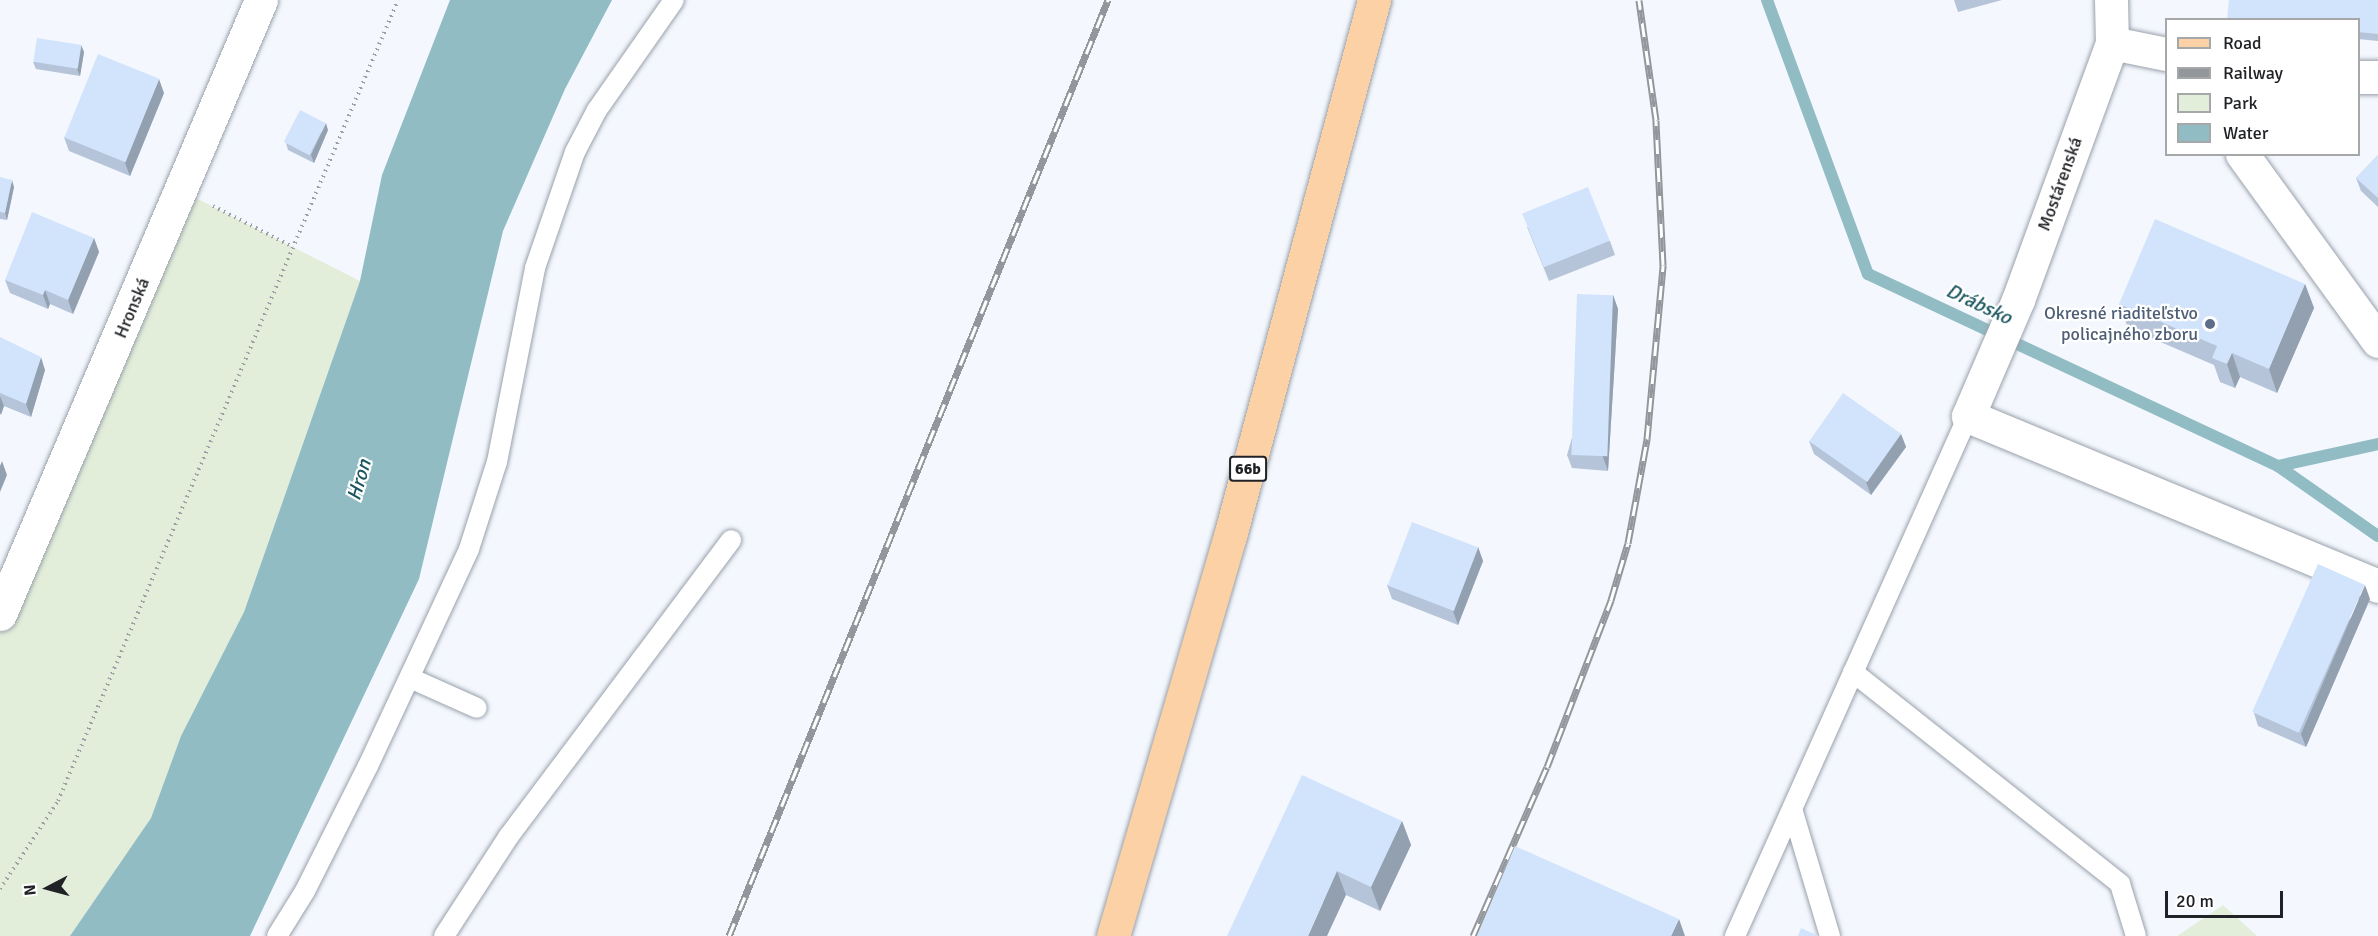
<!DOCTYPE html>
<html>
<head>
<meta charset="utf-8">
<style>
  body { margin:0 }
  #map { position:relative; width:2378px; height:936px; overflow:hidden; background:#f4f8fe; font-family:Signika,sans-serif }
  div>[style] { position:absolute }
  .green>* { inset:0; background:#e2eed9 }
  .water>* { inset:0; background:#91bcc3 }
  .stream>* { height:12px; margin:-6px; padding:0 6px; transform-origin:6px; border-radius:6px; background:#91bcc3 }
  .path>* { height:4px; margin-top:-2px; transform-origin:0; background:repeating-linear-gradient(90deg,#9c9fa4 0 1.5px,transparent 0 6px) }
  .roads { filter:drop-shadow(0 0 2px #9aa1ab) drop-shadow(0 0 2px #9aa1ab) }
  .service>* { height:20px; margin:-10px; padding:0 10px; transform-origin:10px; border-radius:10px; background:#fff }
  .minor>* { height:33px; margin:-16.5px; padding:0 16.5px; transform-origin:16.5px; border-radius:16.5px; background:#fff }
  .primary>* { height:33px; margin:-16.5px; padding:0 16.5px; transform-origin:16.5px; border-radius:16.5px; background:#fbd1a5 }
  .rail>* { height:7px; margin-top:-3.5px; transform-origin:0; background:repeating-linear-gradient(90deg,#fff 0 14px,#93979c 0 28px); box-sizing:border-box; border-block:2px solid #93979c }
  .wall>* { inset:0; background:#b5c4d8 }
  .shaded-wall>* { inset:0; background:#93a0b0 }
  .building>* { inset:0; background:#d2e4fb; transform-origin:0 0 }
  .dots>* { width:16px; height:16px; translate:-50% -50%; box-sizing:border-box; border:3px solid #fff; border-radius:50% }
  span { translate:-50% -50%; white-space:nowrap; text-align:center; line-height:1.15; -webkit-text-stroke:4.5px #fff; paint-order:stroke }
  .shield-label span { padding:2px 4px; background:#fff; border:2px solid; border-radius:4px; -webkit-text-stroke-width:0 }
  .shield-label { font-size:16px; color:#202226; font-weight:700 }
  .street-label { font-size:18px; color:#202226 }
  .service-label { font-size:18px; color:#4e5e75 }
  .right { translate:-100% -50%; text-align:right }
  .water-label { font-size:20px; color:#1a565f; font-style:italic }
  .legend { position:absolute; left:2165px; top:18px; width:195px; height:138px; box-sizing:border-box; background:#fff; border:2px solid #a6a7a8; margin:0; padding:8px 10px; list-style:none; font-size:18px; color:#202226 }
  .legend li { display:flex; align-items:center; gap:12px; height:30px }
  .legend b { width:30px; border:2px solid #a6a7a8 }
  .north { position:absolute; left:18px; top:858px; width:60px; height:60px; -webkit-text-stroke:4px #fff; paint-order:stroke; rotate:264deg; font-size:16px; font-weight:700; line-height:24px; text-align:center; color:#202226 }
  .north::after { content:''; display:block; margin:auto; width:21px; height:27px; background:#202226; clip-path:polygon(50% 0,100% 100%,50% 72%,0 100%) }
  .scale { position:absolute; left:2165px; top:891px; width:118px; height:27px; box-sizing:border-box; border:3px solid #202226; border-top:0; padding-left:8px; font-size:18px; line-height:21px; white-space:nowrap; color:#202226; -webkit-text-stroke:4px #fff; paint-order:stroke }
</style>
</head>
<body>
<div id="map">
  <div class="green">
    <div style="clip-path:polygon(182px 191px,360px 281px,244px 612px,181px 736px,151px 818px,70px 936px,0 936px,0 614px)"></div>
    <div style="clip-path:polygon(2223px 905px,2257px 936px,2177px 936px)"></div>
  </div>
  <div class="water">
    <div style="clip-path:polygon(450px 0,612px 0,565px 89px,503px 231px,419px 579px,250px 936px,70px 936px,151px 818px,181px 736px,244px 612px,360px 281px,382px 175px)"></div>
  </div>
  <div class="stream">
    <div style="left:1767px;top:0;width:292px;rotate:69.8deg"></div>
    <div style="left:1868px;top:274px;width:453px;rotate:25.1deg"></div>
    <div style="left:2278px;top:466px;width:102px;rotate:-12.4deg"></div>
    <div style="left:2278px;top:466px;width:122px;rotate:35deg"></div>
  </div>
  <div class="path">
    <div style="left:213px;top:206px;width:90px;rotate:27.1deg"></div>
    <div style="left:0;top:889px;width:105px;rotate:-56.6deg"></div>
    <div style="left:58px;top:801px;width:870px;rotate:-67deg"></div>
  </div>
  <div class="roads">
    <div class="service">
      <div style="left:1853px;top:672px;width:341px;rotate:38.4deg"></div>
      <div style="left:2120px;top:884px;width:54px;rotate:72.9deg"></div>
      <div style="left:410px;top:678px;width:73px;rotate:24.1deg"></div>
      <div style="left:1793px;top:812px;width:129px;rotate:73.4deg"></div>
      <div style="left:277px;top:936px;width:53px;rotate:-58.1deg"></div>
      <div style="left:305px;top:891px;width:140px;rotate:-63.3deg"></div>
      <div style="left:368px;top:766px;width:239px;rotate:-65deg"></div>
      <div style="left:469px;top:549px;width:91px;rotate:-72.2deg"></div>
      <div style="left:497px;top:462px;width:198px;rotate:-78.9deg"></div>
      <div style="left:535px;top:268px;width:123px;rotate:-71deg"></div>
      <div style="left:575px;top:152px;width:47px;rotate:-62.4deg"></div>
      <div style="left:597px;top:110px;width:134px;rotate:-55deg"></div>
      <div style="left:444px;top:936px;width:119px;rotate:-57deg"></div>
      <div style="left:509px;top:836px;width:370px;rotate:-53.1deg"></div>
      <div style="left:1735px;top:936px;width:570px;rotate:-65.86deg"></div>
    </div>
    <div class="minor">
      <div style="left:2111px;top:0;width:43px;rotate:88.7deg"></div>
      <div style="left:2112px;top:43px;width:274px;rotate:110.1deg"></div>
      <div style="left:2018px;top:300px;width:126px;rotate:113.3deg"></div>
      <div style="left:1968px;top:416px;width:444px;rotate:22.5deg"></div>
      <div style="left:2112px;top:43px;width:55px;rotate:11.5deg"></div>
      <div style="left:2358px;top:77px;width:20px"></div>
      <div style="left:2242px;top:154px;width:231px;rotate:54deg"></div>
      <div style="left:0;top:614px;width:667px;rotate:-66.97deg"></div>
    </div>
    <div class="primary">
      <div style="left:1113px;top:936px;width:417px;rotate:-73.7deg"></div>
      <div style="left:1230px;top:536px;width:555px;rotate:-74.96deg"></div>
    </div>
  </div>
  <div class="rail">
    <div style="left:729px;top:936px;width:1010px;rotate:-67.96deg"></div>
    <div style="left:1473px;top:936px;width:184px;rotate:-66.4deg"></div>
    <div style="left:1547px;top:767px;width:179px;rotate:-69deg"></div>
    <div style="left:1611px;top:600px;width:59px;rotate:-73.4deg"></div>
    <div style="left:1628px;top:543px;width:106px;rotate:-79.6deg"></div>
    <div style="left:1647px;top:439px;width:175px;rotate:-84.7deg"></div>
    <div style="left:1663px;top:265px;width:145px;rotate:-92.8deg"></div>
    <div style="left:1656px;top:120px;width:121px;rotate:-98.1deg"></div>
  </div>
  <div class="wall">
    <div style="clip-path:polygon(1954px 0,2002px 0,1958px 12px)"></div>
    <div style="clip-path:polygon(2378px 0,2378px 41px,2358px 39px,2358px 20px,2227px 20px,2227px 19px)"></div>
    <div style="clip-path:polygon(81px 45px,84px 52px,80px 76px,36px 69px,33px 62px)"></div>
    <div style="clip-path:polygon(164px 93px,130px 176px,69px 151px,64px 137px)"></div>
    <div style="clip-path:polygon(328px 130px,314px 163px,288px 150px,286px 143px)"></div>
    <div style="clip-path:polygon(2378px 155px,2378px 207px,2361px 191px,2356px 178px)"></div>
    <div style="clip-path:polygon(0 177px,14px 187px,7px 220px,0 219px)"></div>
    <div style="clip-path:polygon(1527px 227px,1610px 241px,1615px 255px,1549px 281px)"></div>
    <div style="clip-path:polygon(94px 238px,99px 252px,73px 314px,50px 304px,48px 309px,10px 293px,5px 280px)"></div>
    <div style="clip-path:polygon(2305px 284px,2314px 308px,2277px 393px,2240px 377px,2235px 388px,2220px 382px,2214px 365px,2128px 328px,2119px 304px)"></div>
    <div style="clip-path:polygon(1613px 295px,1618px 309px,1608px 471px,1572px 468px,1567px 455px)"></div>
    <div style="clip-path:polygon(0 337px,45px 370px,31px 417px,4px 406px,0 415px)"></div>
    <div style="clip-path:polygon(1901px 434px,1906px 447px,1871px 495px,1814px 454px,1809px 441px)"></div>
    <div style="clip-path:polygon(1478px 547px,1483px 561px,1458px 625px,1392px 599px,1387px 585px)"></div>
    <div style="clip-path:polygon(2370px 599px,2306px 747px,2258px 726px,2254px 713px)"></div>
    <div style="clip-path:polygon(1402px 821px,1411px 845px,1380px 911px,1346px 895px,1227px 936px)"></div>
  </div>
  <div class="shaded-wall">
    <div style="clip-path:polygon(81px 45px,84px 52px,80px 76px,77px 69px)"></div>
    <div style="clip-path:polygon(159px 79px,164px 93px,130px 176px,125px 163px)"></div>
    <div style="clip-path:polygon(326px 123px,328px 130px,314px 163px,311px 155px)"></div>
    <div style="clip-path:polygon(12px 180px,14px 187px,7px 220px,5px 213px)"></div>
    <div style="clip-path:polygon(94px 238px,99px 252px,73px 314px,68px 300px)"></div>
    <div style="clip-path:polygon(2305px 284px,2314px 308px,2277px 393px,2269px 369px)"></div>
    <div style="clip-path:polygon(45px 290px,50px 304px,48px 309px,43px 295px)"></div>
    <div style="clip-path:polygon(1613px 295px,1618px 309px,1608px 471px,1603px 457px)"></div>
    <div style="clip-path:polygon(2232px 353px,2240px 377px,2235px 388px,2227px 364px)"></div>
    <div style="clip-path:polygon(41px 357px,45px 370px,31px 417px,26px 404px)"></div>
    <div style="clip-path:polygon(0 396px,4px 406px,1px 415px,0 413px)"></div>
    <div style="clip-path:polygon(1901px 434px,1906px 447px,1871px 495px,1866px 482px)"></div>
    <div style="clip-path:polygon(2px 461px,7px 475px,0 492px,0 466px)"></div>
    <div style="clip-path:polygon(1478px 547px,1483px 561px,1458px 625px,1453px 611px)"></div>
    <div style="clip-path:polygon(2365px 585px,2370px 599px,2306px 747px,2301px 734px)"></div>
    <div style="clip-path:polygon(1402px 821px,1411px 845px,1380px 911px,1371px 887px)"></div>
    <div style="clip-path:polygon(1337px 871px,1346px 895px,1327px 936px,1308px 936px)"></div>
    <div style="clip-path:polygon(1679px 919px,1685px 936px,1671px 936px)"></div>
  </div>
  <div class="building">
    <div style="clip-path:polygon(2229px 0,2378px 0,2378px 34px,2358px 32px,2358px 20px,2236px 20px,2227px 19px)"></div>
    <div style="left:37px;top:38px;width:45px;height:24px;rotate:9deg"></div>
    <div style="left:98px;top:54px;width:66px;height:90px;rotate:22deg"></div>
    <div style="left:300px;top:110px;width:29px;height:36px;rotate:27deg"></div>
    <div style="clip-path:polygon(2378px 155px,2378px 198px,2356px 178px)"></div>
    <div style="clip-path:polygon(0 177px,12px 180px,5px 213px,0 212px)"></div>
    <div style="left:1588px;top:187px;width:58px;height:71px;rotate:68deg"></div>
    <div style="clip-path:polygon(32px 212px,94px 238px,68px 300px,45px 290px,43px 295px,5px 280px)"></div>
    <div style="clip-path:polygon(2155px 219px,2305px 284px,2269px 369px,2232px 353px,2227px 364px,2212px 358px,2217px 346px,2119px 304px)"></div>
    <div style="left:1577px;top:294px;width:36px;height:161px;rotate:2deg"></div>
    <div style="clip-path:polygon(0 337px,41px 357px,26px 404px,0 393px)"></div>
    <div style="left:1843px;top:393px;width:71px;height:59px;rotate:35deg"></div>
    <div style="left:1412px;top:522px;width:71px;height:68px;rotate:21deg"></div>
    <div style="left:2318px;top:564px;width:51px;height:162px;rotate:24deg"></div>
    <div style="clip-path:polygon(1302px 775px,1402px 821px,1371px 887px,1337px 871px,1308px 936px,1227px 936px)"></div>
    <div style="clip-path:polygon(1515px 846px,1679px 919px,1671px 936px,1477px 936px)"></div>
    <div style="clip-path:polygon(1801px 928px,1819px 936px,1798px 936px)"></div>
  </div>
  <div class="dots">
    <div style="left:2210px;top:324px;background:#5c6f8a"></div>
  </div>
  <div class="shield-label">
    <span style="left:1248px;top:469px">66b</span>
  </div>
  <div class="street-label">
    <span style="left:2060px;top:184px;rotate:-70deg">Mostárenská</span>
    <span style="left:132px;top:308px;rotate:-67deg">Hronská</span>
  </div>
  <div class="service-label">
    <span class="right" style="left:2198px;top:324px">Okresné riaditeľstvo<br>policajného zboru</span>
  </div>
  <div class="water-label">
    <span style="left:1979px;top:304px;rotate:25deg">Drábsko</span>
    <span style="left:359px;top:480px;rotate:-74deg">Hron</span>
  </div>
  <ul class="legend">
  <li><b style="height:8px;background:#fbd1a5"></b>Road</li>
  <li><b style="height:8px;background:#93979c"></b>Railway</li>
  <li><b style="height:16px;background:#e2eed9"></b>Park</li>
  <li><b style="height:16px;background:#91bcc3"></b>Water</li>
  </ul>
  <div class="north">N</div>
  <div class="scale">20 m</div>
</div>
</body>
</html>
